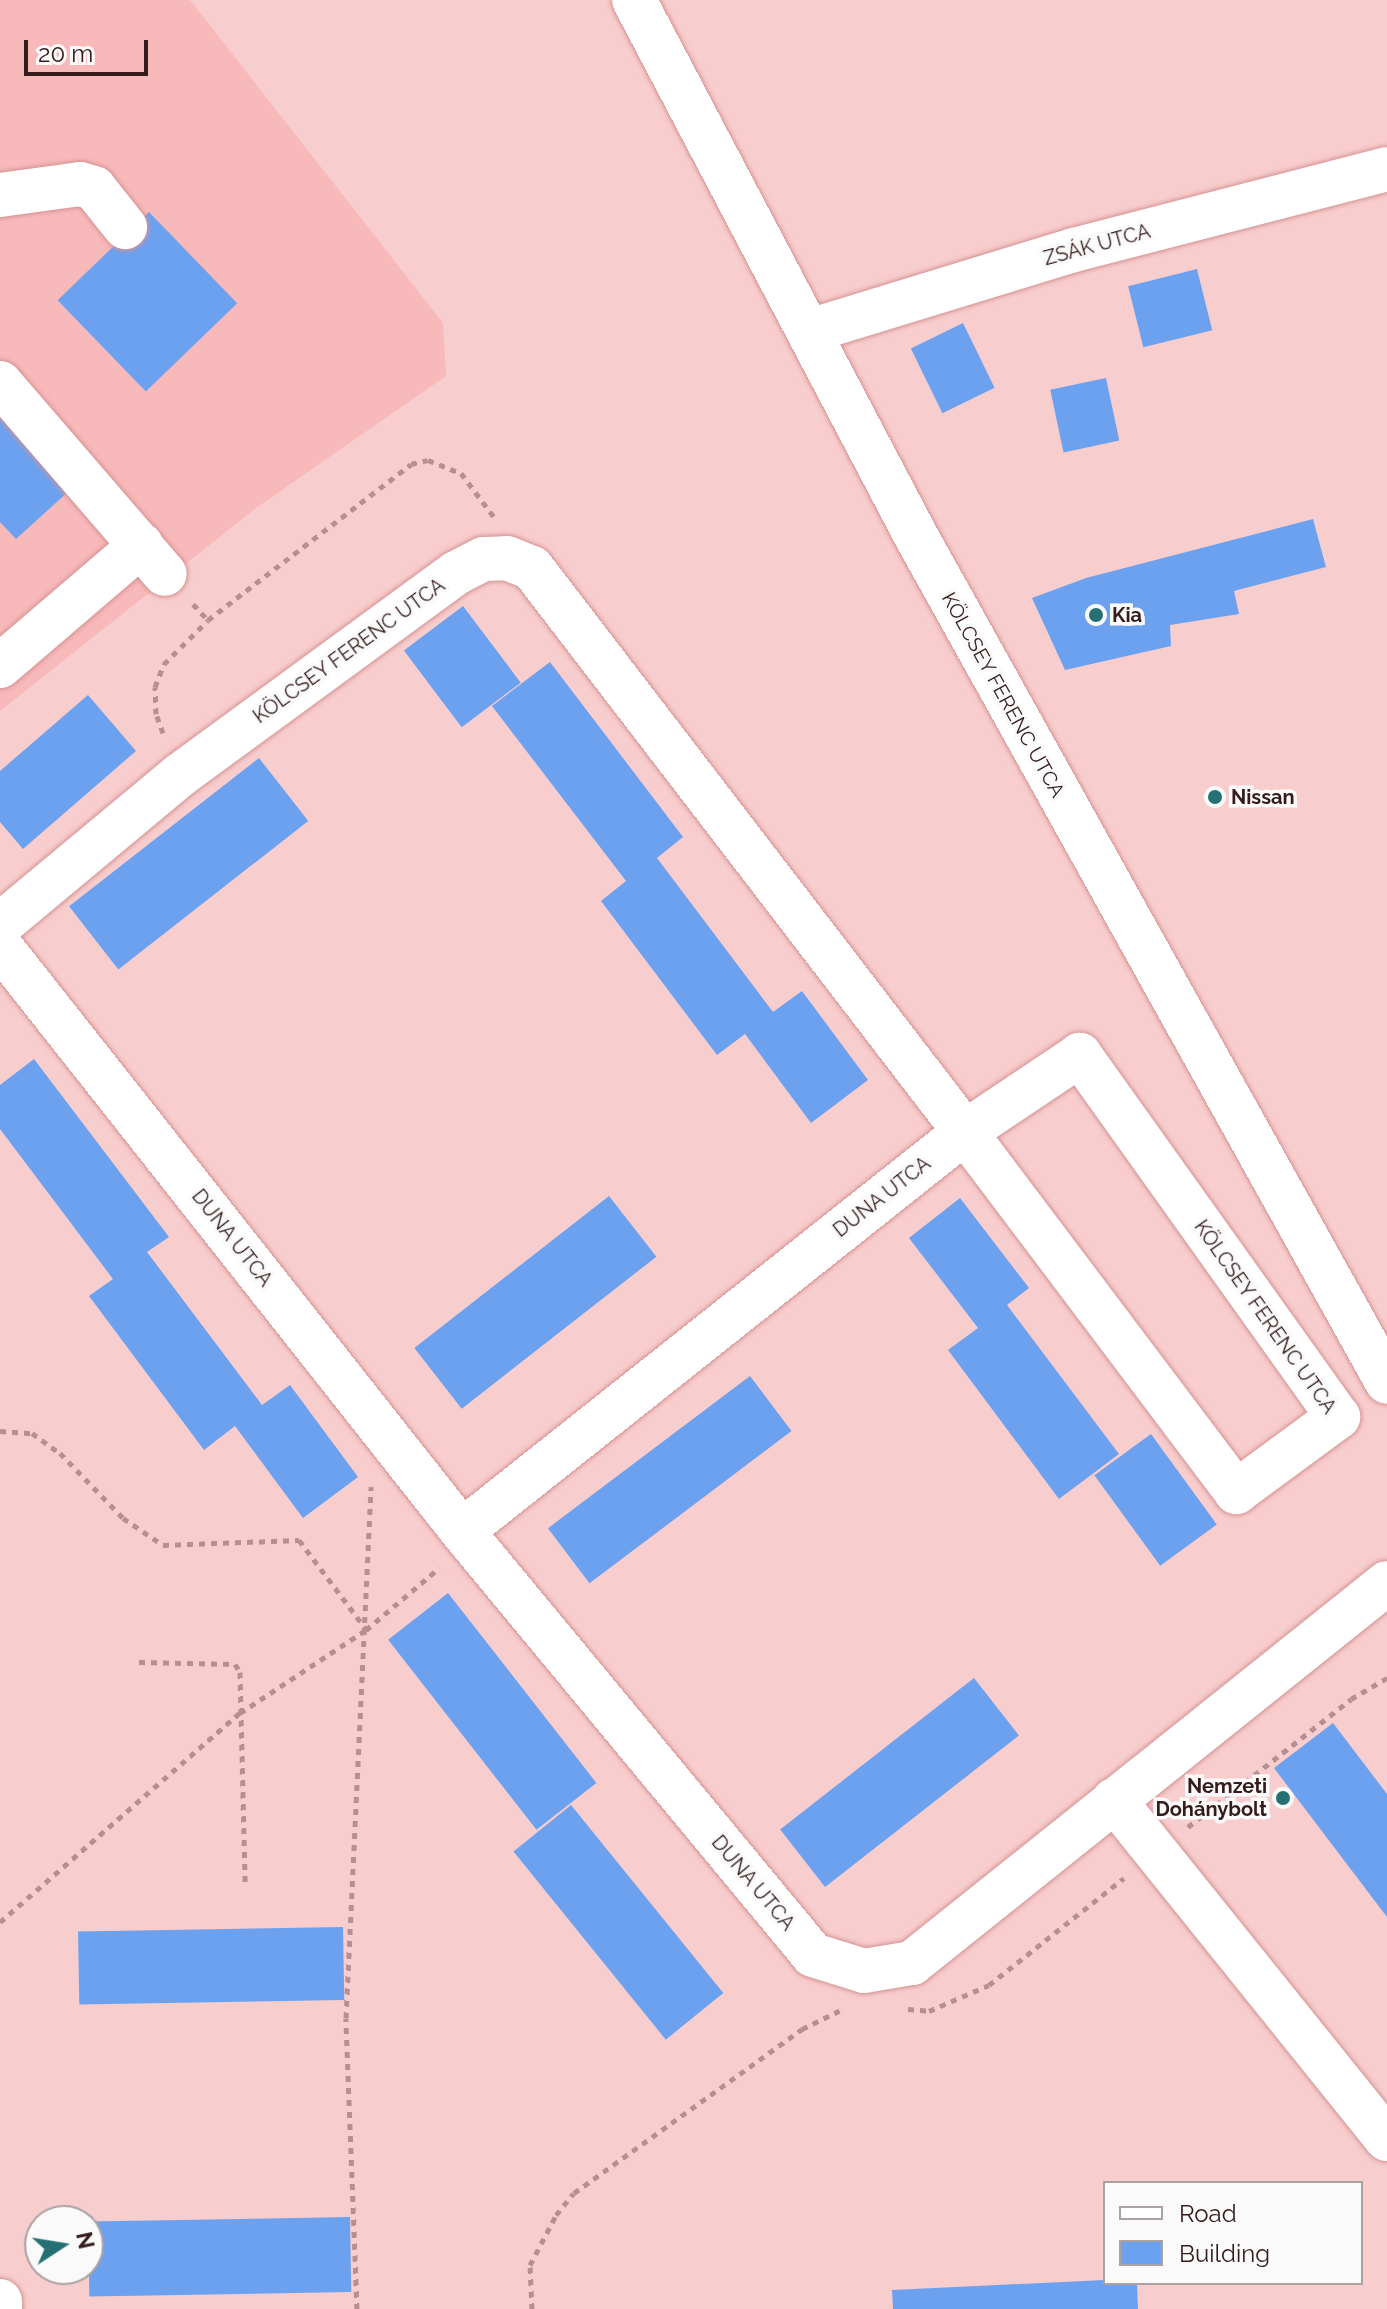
<!DOCTYPE html>
<html>
<head>
<meta charset="utf-8">
<style>
  body { margin:0 }
  #map { position:relative; width:1387px; height:2309px; overflow:hidden; background:#f8cdcd; font-family:Raleway,sans-serif }
  div>[style] { position:absolute }
  .built>* { inset:0; background:#f8b9ba }
  .building>* { inset:0; background:#6ca1f0; transform-origin:0 0 }
  .path>* { height:5px; margin-top:-2.5px; transform-origin:0; background:repeating-linear-gradient(90deg,#b69091 0 6px,transparent 0 12px) }
  .roads { filter:drop-shadow(0 0 2px #d59293) drop-shadow(0 0 2px #d59293) }
  .minor>* { height:44px; margin:-22px; padding:0 22px; transform-origin:22px; border-radius:22px; background:#fff }
  .dots>* { width:22px; height:22px; translate:-50% -50%; box-sizing:border-box; border:4px solid #fafafa; border-radius:50% }
  span { translate:-50% -50%; white-space:nowrap; text-align:center; line-height:1.15; -webkit-text-stroke:7px #fafafa; paint-order:stroke }
  .street-label { font-size:20px; color:#351b1c }
  .poi-label { font-size:20px; color:#351b1c; font-weight:700 }
  .left { translate:0 -50%; text-align:left }
  .right { translate:-100% -50%; text-align:right }
  .legend { position:absolute; left:1103px; top:2181px; width:260px; height:104px; box-sizing:border-box; background:#fafafa; border:2px solid #aba1a1; margin:0; padding:10px 14px; list-style:none; font-size:24px; color:#351b1c }
  .legend li { display:flex; align-items:center; gap:16px; height:40px }
  .legend b { width:40px; border:2px solid #aba1a1 }
  .north { position:absolute; left:24px; top:2205px; width:80px; height:80px; box-sizing:border-box; background:#fafafa; border:2px solid #aba1a1; border-radius:50%; rotate:78deg; font-size:22px; font-weight:700; line-height:32px; text-align:center; color:#351b1c }
  .north::after { content:''; display:block; margin:auto; width:28px; height:36px; background:#257073; clip-path:polygon(50% 0,100% 100%,50% 72%,0 100%) }
  .scale { position:absolute; left:24px; top:40px; width:124px; height:36px; box-sizing:border-box; border:4px solid #351b1c; border-top:0; padding-left:10px; font-size:24px; line-height:28px; white-space:nowrap; color:#351b1c; -webkit-text-stroke:6px #fafafa; paint-order:stroke }
</style>
</head>
<body>
<div id="map">
  <div class="built">
    <div style="clip-path:polygon(0 0,190px 0,443px 323px,446px 376px,256px 508px,0 711px)"></div>
  </div>
  <div class="building">
    <div style="left:149px;top:212px;width:127px;height:127px;rotate:46deg"></div>
    <div style="left:1197px;top:269px;width:63px;height:71px;rotate:76deg"></div>
    <div style="left:963px;top:323px;width:72px;height:58px;rotate:64deg"></div>
    <div style="left:1106px;top:378px;width:64px;height:57px;rotate:78deg"></div>
    <div style="clip-path:polygon(0 415px,69px 491px,16px 539px,0 522px)"></div>
    <div style="clip-path:polygon(1313px 519px,1326px 567px,1234px 591px,1239px 614px,1170px 625px,1171px 646px,1065px 670px,1032px 598px,1086px 578px)"></div>
    <div style="left:463px;top:606px;width:96px;height:74px;rotate:53deg"></div>
    <div style="clip-path:polygon(550px 662px,683px 837px,657px 858px,773px 1012px,802px 991px,868px 1080px,811px 1123px,745px 1034px,717px 1055px,601px 901px,626px 881px,492px 706px)"></div>
    <div style="clip-path:polygon(88px 695px,136px 751px,23px 849px,0 822px,0 771px)"></div>
    <div style="left:259px;top:758px;width:80px;height:241px;rotate:52deg"></div>
    <div style="clip-path:polygon(34px 1059px,169px 1237px,147px 1252px,262px 1405px,290px 1385px,358px 1477px,303px 1518px,235px 1426px,204px 1450px,89px 1296px,113px 1279px,0 1129px,0 1085px)"></div>
    <div style="left:609px;top:1196px;width:77px;height:247px;rotate:52deg"></div>
    <div style="clip-path:polygon(960px 1198px,1029px 1288px,1007px 1305px,1119px 1454px,1059px 1499px,948px 1350px,978px 1328px,909px 1238px)"></div>
    <div style="left:750px;top:1376px;width:69px;height:253px;rotate:53deg"></div>
    <div style="left:1151px;top:1434px;width:112px;height:70px;rotate:54deg"></div>
    <div style="left:448px;top:1593px;width:241px;height:76px;rotate:52deg"></div>
    <div style="left:974px;top:1678px;width:73px;height:246px;rotate:52deg"></div>
    <div style="clip-path:polygon(1333px 1723px,1387px 1794px,1387px 1917px,1274px 1768px)"></div>
    <div style="left:571px;top:1805px;width:242px;height:74px;rotate:51deg"></div>
    <div style="left:343px;top:1927px;width:73px;height:265px;rotate:89deg"></div>
    <div style="left:350px;top:2217px;width:75px;height:262px;rotate:89deg"></div>
    <div style="clip-path:polygon(1105px 2280px,1105px 2283px,1137px 2283px,1138px 2309px,893px 2309px,892px 2290px)"></div>
  </div>
  <div class="path">
    <div style="left:193px;top:604px;width:22px;rotate:47deg"></div>
    <div style="left:163px;top:733px;width:20px;rotate:-110deg"></div>
    <div style="left:156px;top:714px;width:27px;rotate:-92deg"></div>
    <div style="left:155px;top:687px;width:25px;rotate:-69deg"></div>
    <div style="left:164px;top:664px;width:62px;rotate:-45deg"></div>
    <div style="left:208px;top:620px;width:256px;rotate:-37.5deg"></div>
    <div style="left:411px;top:464px;width:17px;rotate:-13deg"></div>
    <div style="left:428px;top:460px;width:35px;rotate:22deg"></div>
    <div style="left:461px;top:473px;width:55px;rotate:53.1deg"></div>
    <div style="left:0;top:1431px;width:32px;rotate:4deg"></div>
    <div style="left:32px;top:1433px;width:34px;rotate:36deg"></div>
    <div style="left:60px;top:1453px;width:91px;rotate:45.9deg"></div>
    <div style="left:123px;top:1518px;width:48px;rotate:34deg"></div>
    <div style="left:163px;top:1545px;width:136px;rotate:-2.1deg"></div>
    <div style="left:299px;top:1540px;width:111px;rotate:53deg"></div>
    <div style="left:139px;top:1662px;width:96px;rotate:1.2deg"></div>
    <div style="left:235px;top:1664px;width:9px;rotate:58deg"></div>
    <div style="left:240px;top:1672px;width:210px;rotate:88.6deg"></div>
    <div style="left:1188px;top:1827px;width:207px;rotate:-38.1deg"></div>
    <div style="left:1351px;top:1699px;width:42px;rotate:-30.3deg"></div>
    <div style="left:0;top:1922px;width:318px;rotate:-41.1deg"></div>
    <div style="left:240px;top:1713px;width:151px;rotate:-33.4deg"></div>
    <div style="left:366px;top:1630px;width:96px;rotate:-40.3deg"></div>
    <div style="left:908px;top:2009px;width:21px;rotate:5deg"></div>
    <div style="left:929px;top:2011px;width:65px;rotate:-23.4deg"></div>
    <div style="left:989px;top:1985px;width:172px;rotate:-38.4deg"></div>
    <div style="left:357px;top:2309px;width:291px;rotate:-92.2deg"></div>
    <div style="left:346px;top:2018px;width:532px;rotate:-87.3deg"></div>
    <div style="left:532px;top:2309px;width:44px;rotate:-92.6deg"></div>
    <div style="left:530px;top:2265px;width:56px;rotate:-62.5deg"></div>
    <div style="left:556px;top:2215px;width:28px;rotate:-51deg"></div>
    <div style="left:574px;top:2193px;width:281px;rotate:-35.7deg"></div>
    <div style="left:802px;top:2029px;width:46px;rotate:-26deg"></div>
  </div>
  <div class="roads">
    <div class="minor">
      <div style="left:634px;top:0;width:606px;rotate:62.25deg"></div>
      <div style="left:916px;top:536px;width:968px;rotate:60.89deg"></div>
      <div style="left:0;top:195px;width:81px;rotate:-7.8deg"></div>
      <div style="left:80px;top:184px;width:15px;rotate:16deg"></div>
      <div style="left:94px;top:188px;width:50px;rotate:51.5deg"></div>
      <div style="left:809px;top:331px;width:277px;rotate:-17deg"></div>
      <div style="left:1074px;top:250px;width:323px;rotate:-14.5deg"></div>
      <div style="left:0;top:383px;width:252px;rotate:49.2deg"></div>
      <div style="left:0;top:666px;width:186px;rotate:-40.6deg"></div>
      <div style="left:0;top:925px;width:234px;rotate:-39.8deg"></div>
      <div style="left:180px;top:775px;width:342px;rotate:-36.2deg"></div>
      <div style="left:456px;top:573px;width:31px;rotate:-27deg"></div>
      <div style="left:484px;top:559px;width:23px;rotate:-2deg"></div>
      <div style="left:507px;top:558px;width:27px;rotate:22deg"></div>
      <div style="left:532px;top:568px;width:711px;rotate:52.49deg"></div>
      <div style="left:965px;top:1132px;width:451px;rotate:53deg"></div>
      <div style="left:1236px;top:1492px;width:127px;rotate:-36.3deg"></div>
      <div style="left:1338px;top:1417px;width:445px;rotate:-125.5deg"></div>
      <div style="left:1080px;top:1055px;width:138px;rotate:146.2deg"></div>
      <div style="left:965px;top:1132px;width:642px;rotate:141.58deg"></div>
      <div style="left:0;top:946px;width:745px;rotate:51.7deg"></div>
      <div style="left:462px;top:1531px;width:550px;rotate:50.38deg"></div>
      <div style="left:813px;top:1955px;width:53px;rotate:17.4deg"></div>
      <div style="left:864px;top:1971px;width:49px;rotate:-9.5deg"></div>
      <div style="left:912px;top:1963px;width:608px;rotate:-38.66deg"></div>
      <div style="left:1114px;top:1800px;width:435px;rotate:51.2deg"></div>
      <div style="left:0;top:2301px;width:8px;rotate:90deg"></div>
    </div>
  </div>
  <div class="dots">
    <div style="left:1096px;top:615px;background:#257073"></div>
    <div style="left:1215px;top:797px;background:#257073"></div>
    <div style="left:1283px;top:1798px;background:#257073"></div>
  </div>
  <div class="street-label">
    <span style="left:1097px;top:245px;rotate:-15deg">ZSÁK UTCA</span>
    <span style="left:349px;top:651px;rotate:-36deg">KÖLCSEY FERENC UTCA</span>
    <span style="left:1003px;top:695px;rotate:61deg">KÖLCSEY FERENC UTCA</span>
    <span style="left:882px;top:1197px;rotate:-38deg">DUNA UTCA</span>
    <span style="left:232px;top:1238px;rotate:52deg">DUNA UTCA</span>
    <span style="left:1265px;top:1317px;rotate:55deg">KÖLCSEY FERENC UTCA</span>
    <span style="left:753px;top:1883px;rotate:50deg">DUNA UTCA</span>
  </div>
  <div class="poi-label">
    <span class="left" style="left:1112px;top:615px">Kia</span>
    <span class="left" style="left:1231px;top:797px">Nissan</span>
    <span class="right" style="left:1267px;top:1798px">Nemzeti<br>Dohánybolt</span>
  </div>
  <ul class="legend">
  <li><b style="height:10px;background:#fff"></b>Road</li>
  <li><b style="height:22px;background:#6ca1f0"></b>Building</li>
  </ul>
  <div class="north">N</div>
  <div class="scale">20 m</div>
</div>
</body>
</html>
